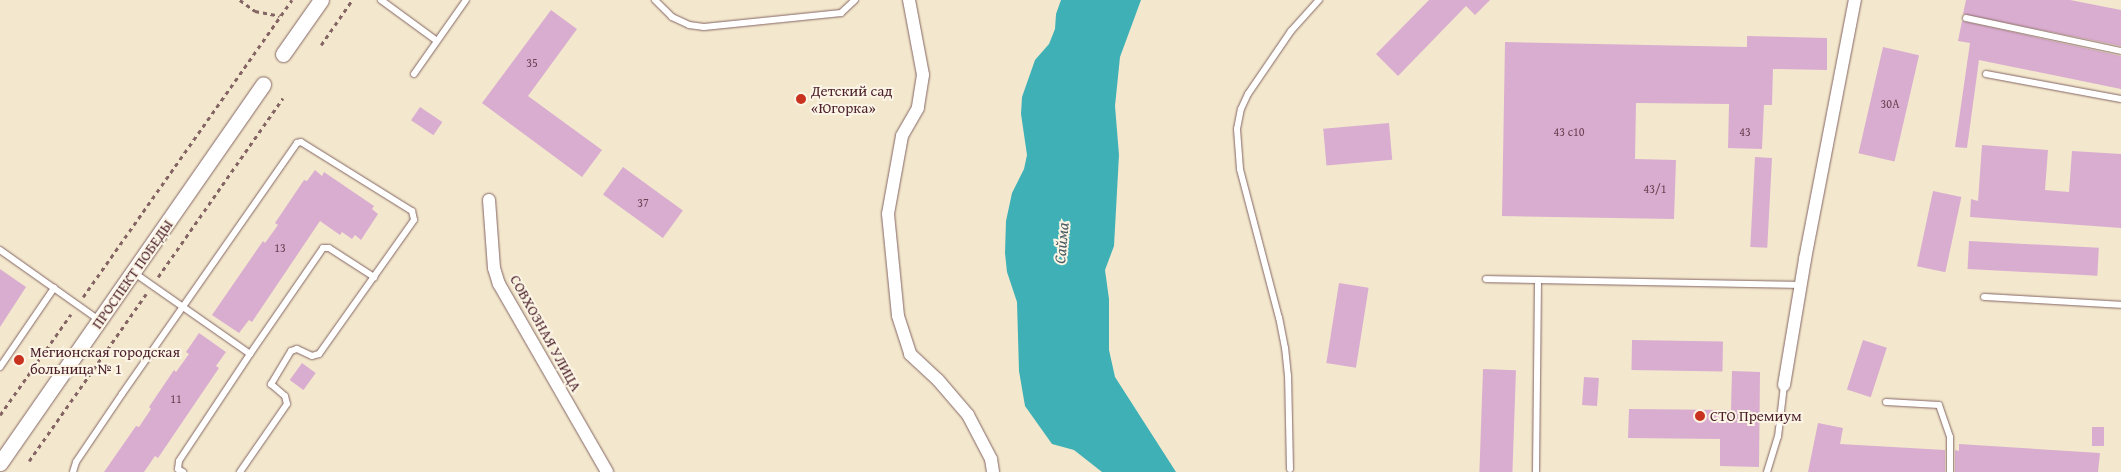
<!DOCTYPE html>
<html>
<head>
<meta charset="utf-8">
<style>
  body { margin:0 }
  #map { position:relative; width:2121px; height:472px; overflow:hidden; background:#f3e8cd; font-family:"Gentium Book Plus",serif }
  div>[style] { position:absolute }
  .water>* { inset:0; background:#3fb0b6 }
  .building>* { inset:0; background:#d9add0; transform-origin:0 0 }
  .path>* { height:2.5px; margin-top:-1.25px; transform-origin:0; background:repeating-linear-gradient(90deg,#856564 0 4px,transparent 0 8px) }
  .roads { filter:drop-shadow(0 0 1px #856564) drop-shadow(0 0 1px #856564) }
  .service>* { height:6px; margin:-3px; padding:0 3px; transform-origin:3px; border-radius:3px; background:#fff }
  .minor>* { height:12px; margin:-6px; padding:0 6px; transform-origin:6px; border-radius:6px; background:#fff }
  .tertiary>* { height:15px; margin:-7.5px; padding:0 7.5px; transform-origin:7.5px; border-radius:7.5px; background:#fff }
  .dots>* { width:14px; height:14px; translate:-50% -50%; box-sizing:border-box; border:2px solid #fcf5e5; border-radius:50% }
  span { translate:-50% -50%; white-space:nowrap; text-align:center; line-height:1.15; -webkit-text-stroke:4px #fcf5e5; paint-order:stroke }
  .number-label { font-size:12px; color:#6e4254 }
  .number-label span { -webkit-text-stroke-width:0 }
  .poi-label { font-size:15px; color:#4a1f2b }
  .left { translate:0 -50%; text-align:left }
  .street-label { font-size:15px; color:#4a1f2b }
  .water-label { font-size:16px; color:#465963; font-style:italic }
</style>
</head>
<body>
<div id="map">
  <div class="water">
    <div style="clip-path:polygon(1061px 0,1141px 0,1120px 57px,1115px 106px,1119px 155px,1114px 246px,1105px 270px,1109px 299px,1109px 350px,1115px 377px,1176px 472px,1102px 472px,1074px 450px,1052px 444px,1025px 406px,1019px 371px,1017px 302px,1007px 272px,1005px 253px,1006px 221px,1012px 193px,1024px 169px,1027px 155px,1021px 114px,1022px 97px,1035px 60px,1049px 44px,1055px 29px,1056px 14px)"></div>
  </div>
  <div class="building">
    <div style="clip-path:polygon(1429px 0,1490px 0,1475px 15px,1466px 6px,1398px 76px,1376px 54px)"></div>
    <div style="clip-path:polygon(1966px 0,2070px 0,2121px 10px,2121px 46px,1963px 14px)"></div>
    <div style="clip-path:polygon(551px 10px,577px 29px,528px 96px,602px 150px,582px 177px,482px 103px)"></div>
    <div style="clip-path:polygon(1962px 21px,2121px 56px,2121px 89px,1979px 60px,1967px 148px,1955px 147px,1970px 43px,1958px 41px)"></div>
    <div style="clip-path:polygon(1747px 36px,1827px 38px,1827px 70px,1773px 69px,1772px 105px,1764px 105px,1762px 149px,1728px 148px,1729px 104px,1636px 103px,1635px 159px,1676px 160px,1674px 219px,1502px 216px,1505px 42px,1747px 47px)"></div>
    <div style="left:1883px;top:47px;width:37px;height:109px;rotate:13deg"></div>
    <div style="left:420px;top:107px;width:27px;height:16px;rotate:34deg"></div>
    <div style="left:1389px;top:123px;width:37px;height:66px;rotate:85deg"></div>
    <div style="clip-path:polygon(1982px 145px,2048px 150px,2045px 190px,2069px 192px,2072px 151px,2121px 154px,2121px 228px,1970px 217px,1971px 199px,1978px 201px)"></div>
    <div style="left:1755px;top:157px;width:17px;height:90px;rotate:3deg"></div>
    <div style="left:623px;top:167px;width:74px;height:34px;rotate:36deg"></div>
    <div style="clip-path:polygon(315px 170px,322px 176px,324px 172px,374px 206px,372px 209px,378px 214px,361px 240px,355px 235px,352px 239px,342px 232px,340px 235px,320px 221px,252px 322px,249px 320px,239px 333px,212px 315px,263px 241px,265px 243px,278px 225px,275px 223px,304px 180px,307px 181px)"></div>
    <div style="left:1933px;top:191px;width:29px;height:77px;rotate:12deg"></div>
    <div style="left:1969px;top:241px;width:130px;height:28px;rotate:3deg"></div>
    <div style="clip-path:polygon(0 269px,26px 287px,0 327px)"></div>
    <div style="left:1339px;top:283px;width:30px;height:81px;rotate:9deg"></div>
    <div style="clip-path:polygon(199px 333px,226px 352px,216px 366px,219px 368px,158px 458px,155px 456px,144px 472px,104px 472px,136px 426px,139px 427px,151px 409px,149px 407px,174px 370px,176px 372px,189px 354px,186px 352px)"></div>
    <div style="left:1632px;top:340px;width:91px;height:30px;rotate:1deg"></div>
    <div style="left:1863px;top:340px;width:25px;height:52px;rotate:18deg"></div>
    <div style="left:302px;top:363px;width:17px;height:21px;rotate:36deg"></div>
    <div style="left:1483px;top:369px;width:33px;height:103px;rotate:2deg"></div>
    <div style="clip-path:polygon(1732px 371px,1760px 372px,1759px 467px,1720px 466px,1720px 439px,1628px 438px,1629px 409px,1731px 410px)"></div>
    <div style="left:1584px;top:377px;width:15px;height:28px;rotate:4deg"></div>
    <div style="clip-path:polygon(1818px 423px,1843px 428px,1840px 444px,1945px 450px,1945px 472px,1808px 472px)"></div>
    <div style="left:2092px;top:427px;width:12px;height:19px"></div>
    <div style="clip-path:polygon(1959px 444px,2100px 453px,2098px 472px,1955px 472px,1955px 450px,1959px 451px)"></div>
  </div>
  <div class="path">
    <div style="left:240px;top:0;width:19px;rotate:36deg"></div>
    <div style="left:255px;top:11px;width:25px;rotate:11deg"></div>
    <div style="left:321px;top:45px;width:55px;rotate:-55.4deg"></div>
    <div style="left:158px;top:277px;width:218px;rotate:-55.1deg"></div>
    <div style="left:83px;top:297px;width:363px;rotate:-54.9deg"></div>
    <div style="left:0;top:415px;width:123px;rotate:-54.9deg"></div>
    <div style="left:29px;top:461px;width:204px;rotate:-55deg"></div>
  </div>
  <div class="roads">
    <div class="service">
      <div style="left:381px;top:0;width:69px;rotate:36.2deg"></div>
      <div style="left:655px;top:0;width:24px;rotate:45deg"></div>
      <div style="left:672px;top:17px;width:19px;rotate:25deg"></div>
      <div style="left:689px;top:25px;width:15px;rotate:8deg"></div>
      <div style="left:704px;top:27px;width:138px;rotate:-5.8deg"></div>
      <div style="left:841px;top:13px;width:19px;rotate:-43deg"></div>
      <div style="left:1966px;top:18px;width:158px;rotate:12deg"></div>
      <div style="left:414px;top:74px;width:90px;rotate:-54.9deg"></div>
      <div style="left:1986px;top:74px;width:137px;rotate:10.5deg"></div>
      <div style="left:0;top:250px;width:121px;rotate:35.3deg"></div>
      <div style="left:133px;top:272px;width:143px;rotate:35deg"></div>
      <div style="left:250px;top:354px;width:128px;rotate:123.6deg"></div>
      <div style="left:179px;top:461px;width:8px;rotate:97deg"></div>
      <div style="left:178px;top:469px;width:6px;rotate:31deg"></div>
      <div style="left:1486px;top:279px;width:314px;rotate:1.1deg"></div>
      <div style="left:1984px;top:297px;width:137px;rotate:3.3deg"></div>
      <div style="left:250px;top:354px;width:129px;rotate:-55.4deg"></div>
      <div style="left:323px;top:248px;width:6px"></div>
      <div style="left:329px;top:248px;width:54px;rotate:32.8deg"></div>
      <div style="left:0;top:367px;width:96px;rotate:-55.6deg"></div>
      <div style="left:1886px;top:402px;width:53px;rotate:3.2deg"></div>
      <div style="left:1939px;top:405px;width:34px;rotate:71deg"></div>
      <div style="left:1950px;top:437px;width:35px;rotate:90deg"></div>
      <div style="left:1290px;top:469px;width:93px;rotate:-91.2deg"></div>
      <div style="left:1288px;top:376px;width:28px;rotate:-96deg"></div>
      <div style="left:1285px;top:348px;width:31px;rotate:-101deg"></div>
      <div style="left:1279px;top:318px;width:154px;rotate:-104.7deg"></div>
      <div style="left:1240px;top:169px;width:40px;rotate:-94.3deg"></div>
      <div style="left:1237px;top:129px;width:20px;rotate:-79deg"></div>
      <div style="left:1241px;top:109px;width:17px;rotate:-65deg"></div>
      <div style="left:1248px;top:94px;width:76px;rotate:-55.7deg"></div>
      <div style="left:1291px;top:31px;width:42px;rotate:-47.9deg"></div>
      <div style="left:73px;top:472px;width:10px;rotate:-73deg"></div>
      <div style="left:76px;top:462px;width:82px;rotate:-55.9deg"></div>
      <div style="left:122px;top:394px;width:306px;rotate:-55.1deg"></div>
      <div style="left:297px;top:143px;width:4px;rotate:-14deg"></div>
      <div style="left:301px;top:142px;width:131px;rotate:31.9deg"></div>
      <div style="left:412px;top:211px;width:9px;rotate:77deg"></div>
      <div style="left:414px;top:220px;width:164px;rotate:125.3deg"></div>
      <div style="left:319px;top:354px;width:7px;rotate:164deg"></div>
      <div style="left:312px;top:356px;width:17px;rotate:-155deg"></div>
      <div style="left:297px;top:349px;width:6px;rotate:162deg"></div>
      <div style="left:291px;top:351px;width:39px;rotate:121deg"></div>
      <div style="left:271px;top:384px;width:18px;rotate:41deg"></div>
      <div style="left:285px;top:396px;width:8px;rotate:76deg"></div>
      <div style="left:287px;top:404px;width:83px;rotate:124.7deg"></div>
      <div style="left:1536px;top:472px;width:192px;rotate:-89.4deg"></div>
      <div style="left:1767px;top:472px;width:37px;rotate:-73deg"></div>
      <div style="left:1778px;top:437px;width:52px;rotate:-83.4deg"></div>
    </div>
    <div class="minor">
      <div style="left:909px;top:0;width:76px;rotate:79.4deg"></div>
      <div style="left:923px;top:75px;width:33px;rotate:99deg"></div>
      <div style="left:918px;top:108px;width:32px;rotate:120deg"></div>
      <div style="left:902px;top:136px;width:79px;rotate:100.2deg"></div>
      <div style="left:888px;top:214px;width:102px;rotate:84.4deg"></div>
      <div style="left:898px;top:316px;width:40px;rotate:72deg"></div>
      <div style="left:910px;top:354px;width:38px;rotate:43deg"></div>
      <div style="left:938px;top:380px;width:46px;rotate:49.4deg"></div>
      <div style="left:968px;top:415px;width:50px;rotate:62.4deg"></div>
      <div style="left:991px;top:459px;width:13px;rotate:81deg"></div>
      <div style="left:489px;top:200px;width:68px;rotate:85.8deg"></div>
      <div style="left:494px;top:268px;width:17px;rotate:73deg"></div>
      <div style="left:499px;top:284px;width:217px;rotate:60.1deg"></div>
      <div style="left:1784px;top:385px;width:128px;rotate:-80.5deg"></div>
      <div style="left:1805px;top:259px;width:264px;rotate:-79.1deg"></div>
    </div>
    <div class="tertiary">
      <div style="left:283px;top:54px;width:66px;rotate:-54.9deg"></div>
      <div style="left:0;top:463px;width:461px;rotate:-55.2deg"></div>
    </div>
  </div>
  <div class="dots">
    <div style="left:801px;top:99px;background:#c8321e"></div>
    <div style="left:19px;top:360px;background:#c8321e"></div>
    <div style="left:1700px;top:416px;background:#c8321e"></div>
  </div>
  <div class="number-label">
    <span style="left:532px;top:63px">35</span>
    <span style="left:1890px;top:104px">30А</span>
    <span style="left:1569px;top:132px">43 с10</span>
    <span style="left:1745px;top:132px">43</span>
    <span style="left:1655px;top:189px">43/1</span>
    <span style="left:643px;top:203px">37</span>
    <span style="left:280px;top:248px">13</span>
    <span style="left:176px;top:399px">11</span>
  </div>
  <div class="poi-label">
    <span class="left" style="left:811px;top:99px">Детский сад<br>«Югорка»</span>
    <span class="left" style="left:30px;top:360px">Мегионская городская<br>больница № 1</span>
    <span class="left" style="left:1710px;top:416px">СТО Премиум</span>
  </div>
  <div class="street-label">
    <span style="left:132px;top:274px;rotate:-55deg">ПРОСПЕКТ ПОБЕДЫ</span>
    <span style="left:546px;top:333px;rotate:61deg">СОВХОЗНАЯ УЛИЦА</span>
  </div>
  <div class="water-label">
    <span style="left:1061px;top:243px;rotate:-85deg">Сайма</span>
  </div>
</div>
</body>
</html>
